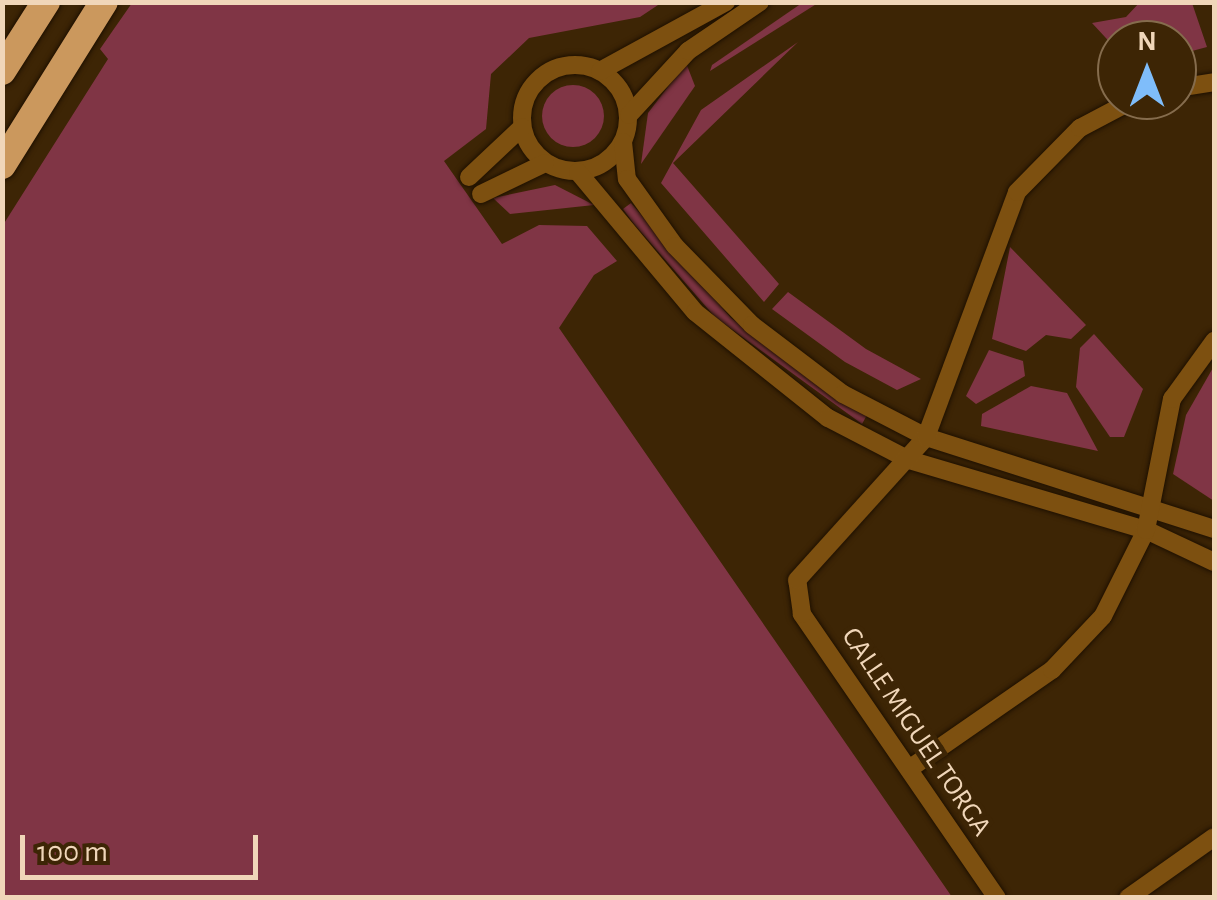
<!DOCTYPE html>
<html>
<head>
<meta charset="utf-8">
<style>
  body { margin:0 }
  #map { position:relative; width:1217px; height:900px; overflow:hidden; background:#3d2505; font-family:"Alegreya Sans",sans-serif }
  div>[style] { position:absolute }
  .green>* { inset:0; background:#803545 }
  .round { border-radius:50% }
  .roads { filter:drop-shadow(0 0 2px #1e1001) drop-shadow(0 0 2px #1e1001) }
  .minor>* { height:18px; margin:-9px; padding:0 9px; transform-origin:9px; border-radius:9px; background:#7d5010 }
  .minor>.ring { margin:-9px; padding:0; box-sizing:content-box; background:none; border:18px solid #7d5010; border-radius:50% }
  .highway>* { height:28px; margin:-14px; padding:0 14px; transform-origin:14px; border-radius:14px; background:#cb985d }
  span { translate:-50% -50%; white-space:nowrap; text-align:center; line-height:1.15; -webkit-text-stroke:9px #3d2505; paint-order:stroke }
  .street-label { font-size:28px; color:#f0d6b9 }
  .frame { position:absolute; inset:0; border:5px solid #f0d6b9; pointer-events:none }
  .north { position:absolute; left:1097px; top:20px; width:100px; height:100px; box-sizing:border-box; background:#3d2505; border:2px solid #856c4d; border-radius:50%; rotate:0deg; font-size:28px; font-weight:700; line-height:40px; text-align:center; color:#f0d6b9 }
  .north::after { content:''; display:block; margin:auto; width:35px; height:45px; background:#7fbdfa; clip-path:polygon(50% 0,100% 100%,50% 72%,0 100%) }
  .scale { position:absolute; left:20px; top:835px; width:238px; height:45px; box-sizing:border-box; border:5px solid #f0d6b9; border-top:0; padding-left:12px; font-size:30px; line-height:35px; white-space:nowrap; color:#f0d6b9; -webkit-text-stroke:8px #3d2505; paint-order:stroke }
</style>
</head>
<body>
<div id="map">
  <div class="green">
    <div style="clip-path:polygon(1140px 2px,1192px 3px,1207px 47px,1177px 55px,1177px 40px,1117px 40px,1117px 50px,1092px 23px,1126px 17px)"></div>
    <div style="clip-path:polygon(132px 3px,661px 3px,640px 17px,529px 38px,491px 74px,486px 129px,444px 161px,502px 244px,539px 225px,587px 226px,617px 261px,594px 275px,559px 328px,952px 897px,3px 897px,3px 225px,108px 59px,100px 49px)"></div>
    <div style="clip-path:polygon(802px 3px,818px 3px,710px 71px,712px 65px)"></div>
    <div style="clip-path:polygon(798px 42px,673px 163px,779px 284px,764px 302px,661px 183px,701px 110px)"></div>
    <div style="clip-path:polygon(686px 63px,695px 86px,641px 164px,648px 113px)"></div>
    <div class="round" style="left:542px;top:85px;width:62px;height:62px"></div>
    <div style="clip-path:polygon(555px 185px,594px 205px,510px 214px,493px 198px)"></div>
    <div style="clip-path:polygon(631px 203px,731px 318px,867px 415px,862px 424px,715px 317px,634px 224px,623px 209px)"></div>
    <div style="clip-path:polygon(1010px 247px,1086px 325px,1071px 339px,1046px 335px,1026px 351px,992px 339px)"></div>
    <div style="clip-path:polygon(788px 292px,866px 349px,921px 379px,897px 390px,845px 362px,772px 309px)"></div>
    <div style="clip-path:polygon(1094px 334px,1143px 389px,1124px 437px,1110px 437px,1076px 387px,1080px 348px)"></div>
    <div style="clip-path:polygon(989px 350px,1023px 361px,1025px 376px,976px 404px,966px 396px)"></div>
    <div style="clip-path:polygon(1214px 366px,1214px 501px,1173px 474px,1186px 415px)"></div>
    <div style="clip-path:polygon(1031px 386px,1067px 393px,1098px 451px,981px 426px,982px 414px)"></div>
  </div>
  <div class="roads">
    <div class="minor">
      <div class="ring" style="left:522px;top:65px;width:88px;height:88px"></div>
      <div style="left:600px;top:71px;width:144px;rotate:-28.7deg"></div>
      <div style="left:1177px;top:88px;width:37px;rotate:-9deg"></div>
      <div style="left:629px;top:115px;width:87px;rotate:-47.3deg"></div>
      <div style="left:688px;top:51px;width:87px;rotate:-34.2deg"></div>
      <div style="left:623px;top:142px;width:37px;rotate:84deg"></div>
      <div style="left:627px;top:179px;width:82px;rotate:54.4deg"></div>
      <div style="left:675px;top:246px;width:110px;rotate:45.7deg"></div>
      <div style="left:752px;top:325px;width:114px;rotate:37.2deg"></div>
      <div style="left:843px;top:394px;width:93px;rotate:27.4deg"></div>
      <div style="left:926px;top:437px;width:302px;rotate:17.7deg"></div>
      <div style="left:578px;top:172px;width:182px;rotate:50.1deg"></div>
      <div style="left:695px;top:312px;width:170px;rotate:38.6deg"></div>
      <div style="left:828px;top:418px;width:91px;rotate:27.4deg"></div>
      <div style="left:909px;top:460px;width:247px;rotate:16.5deg"></div>
      <div style="left:1146px;top:530px;width:75px;rotate:25.2deg"></div>
      <div style="left:469px;top:177px;width:73px;rotate:-43.3deg"></div>
      <div style="left:481px;top:194px;width:71px;rotate:-25.8deg"></div>
      <div style="left:909px;top:769px;width:174px;rotate:-34.7deg"></div>
      <div style="left:1052px;top:670px;width:74px;rotate:-46.6deg"></div>
      <div style="left:1103px;top:616px;width:96px;rotate:-63.4deg"></div>
      <div style="left:1146px;top:530px;width:134px;rotate:-78.8deg"></div>
      <div style="left:1172px;top:399px;width:72px;rotate:-54.1deg"></div>
      <div style="left:997px;top:898px;width:345px;rotate:-124.5deg"></div>
      <div style="left:802px;top:614px;width:34px;rotate:-98deg"></div>
      <div style="left:797px;top:580px;width:193px;rotate:-47.9deg"></div>
      <div style="left:926px;top:437px;width:261px;rotate:-69.6deg"></div>
      <div style="left:1017px;top:192px;width:90px;rotate:-45.5deg"></div>
      <div style="left:1080px;top:128px;width:60px;rotate:-27.8deg"></div>
      <div style="left:1128px;top:898px;width:105px;rotate:-35.3deg"></div>
    </div>
    <div class="highway">
      <div style="left:2px;top:71px;width:82px;rotate:-57.5deg"></div>
      <div style="left:2px;top:165px;width:192px;rotate:-58deg"></div>
    </div>
  </div>
  <div class="street-label">
    <span style="left:916px;top:732px;rotate:56deg">CALLE MIGUEL TORGA</span>
  </div>
  <div class="frame"></div>
  <div class="north">N</div>
  <div class="scale">100 m</div>
</div>
</body>
</html>
